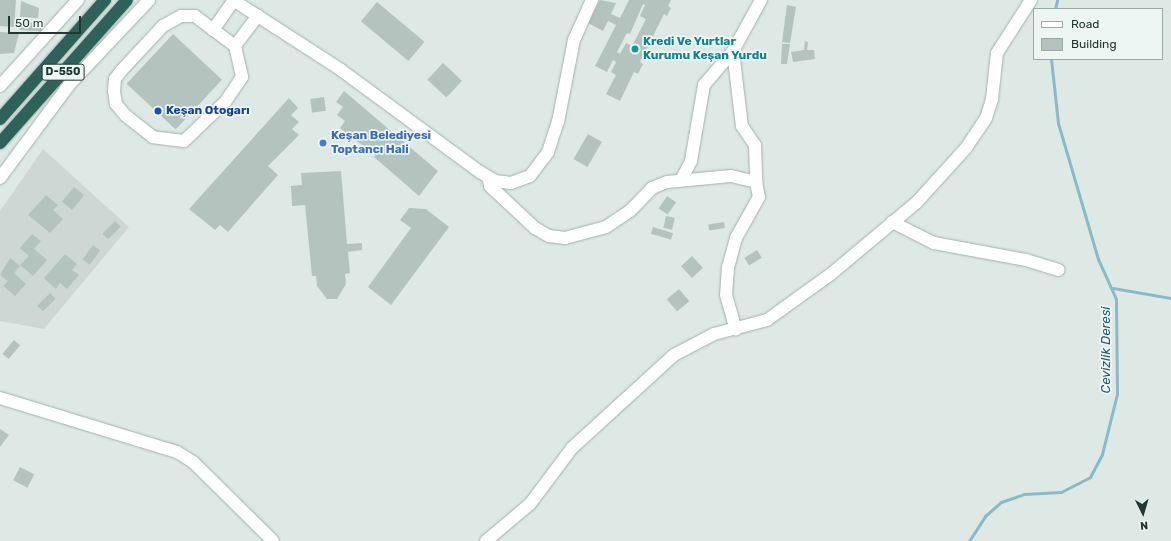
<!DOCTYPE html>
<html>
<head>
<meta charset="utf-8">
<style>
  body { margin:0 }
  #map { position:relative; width:1171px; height:541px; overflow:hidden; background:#dee9e5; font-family:Rubik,sans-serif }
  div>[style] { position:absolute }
  .built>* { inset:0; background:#cdd8d4 }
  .stream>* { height:3px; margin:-1.5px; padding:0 1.5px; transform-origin:1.5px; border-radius:1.5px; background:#89baca }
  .building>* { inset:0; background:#b4c3be; transform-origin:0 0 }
  .roads { filter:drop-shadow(0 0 1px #a2b0ac) drop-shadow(0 0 1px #a2b0ac) }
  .minor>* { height:12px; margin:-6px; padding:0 6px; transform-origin:6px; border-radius:6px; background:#fff }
  .highway>* { height:12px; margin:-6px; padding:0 6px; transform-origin:6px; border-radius:6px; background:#2f615b }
  .dots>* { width:11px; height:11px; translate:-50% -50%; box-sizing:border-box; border:2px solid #eef6f3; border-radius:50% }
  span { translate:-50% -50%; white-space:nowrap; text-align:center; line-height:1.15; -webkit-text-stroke:3.5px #eef6f3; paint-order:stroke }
  .shield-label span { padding:1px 3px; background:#eef6f3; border:1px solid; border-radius:3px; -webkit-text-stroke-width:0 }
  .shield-label { font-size:11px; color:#213733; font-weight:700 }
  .culture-label { font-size:12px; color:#0d838f; font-weight:700 }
  .left { translate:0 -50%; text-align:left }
  .transit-label { font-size:12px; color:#164399; font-weight:700 }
  .shop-label { font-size:12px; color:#366cbe; font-weight:700 }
  .water-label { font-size:13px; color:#205a6e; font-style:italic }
  .legend { position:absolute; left:1033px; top:8px; width:130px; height:52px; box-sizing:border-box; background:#eef6f3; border:1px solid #9caaa6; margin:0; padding:5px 7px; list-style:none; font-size:12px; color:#213733 }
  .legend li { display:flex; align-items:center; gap:8px; height:20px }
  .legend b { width:20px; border:1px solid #9caaa6 }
  .north { position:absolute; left:1123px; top:493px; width:40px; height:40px; -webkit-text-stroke:3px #eef6f3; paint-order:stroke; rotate:175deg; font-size:11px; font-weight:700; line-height:16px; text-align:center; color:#213733 }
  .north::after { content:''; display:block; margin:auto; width:14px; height:18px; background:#213733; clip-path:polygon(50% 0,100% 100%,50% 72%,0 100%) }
  .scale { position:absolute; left:8px; top:16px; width:73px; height:18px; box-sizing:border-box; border:2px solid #213733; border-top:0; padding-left:5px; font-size:12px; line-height:14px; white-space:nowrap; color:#213733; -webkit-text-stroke:3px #eef6f3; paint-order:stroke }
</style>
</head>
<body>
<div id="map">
  <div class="built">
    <div style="clip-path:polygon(43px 149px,129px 227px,44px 329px,0 321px,0 211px)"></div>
  </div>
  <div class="stream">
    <div style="left:1055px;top:9px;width:9px;rotate:-77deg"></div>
    <div style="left:1113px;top:288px;width:59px;rotate:9.8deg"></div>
    <div style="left:969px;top:541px;width:30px;rotate:-57deg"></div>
    <div style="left:985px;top:516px;width:21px;rotate:-41deg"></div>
    <div style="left:1001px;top:502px;width:24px;rotate:-19deg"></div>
    <div style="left:1024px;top:494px;width:37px;rotate:-3deg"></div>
    <div style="left:1061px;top:492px;width:33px;rotate:-27deg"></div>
    <div style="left:1090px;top:477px;width:26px;rotate:-62deg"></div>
    <div style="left:1102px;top:454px;width:62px;rotate:-76deg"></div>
    <div style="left:1117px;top:394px;width:95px;rotate:-90.6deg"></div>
    <div style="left:1116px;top:299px;width:44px;rotate:-114.2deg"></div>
    <div style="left:1098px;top:259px;width:142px;rotate:-106.4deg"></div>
    <div style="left:1058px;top:123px;width:64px;rotate:-96.2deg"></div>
  </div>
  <div class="building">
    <div style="clip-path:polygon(0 0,16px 0,14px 27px,0 26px)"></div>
    <div style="clip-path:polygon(evenodd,600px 0,616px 3px,611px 14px,620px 18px,629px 0,671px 0,668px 6px,671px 8px,667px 16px,664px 14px,640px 62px,643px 64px,638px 74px,634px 72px,620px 101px,606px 94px,616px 75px,611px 72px,616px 62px,613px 60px,607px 72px,595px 66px,616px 25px,608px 21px,603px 31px,588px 23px,600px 0,643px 4px,645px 5px,640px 16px,646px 19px,632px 46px,626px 43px,620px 54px,617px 52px,627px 33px,630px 34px,643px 4px)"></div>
    <div style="clip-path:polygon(21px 1px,39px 8px,38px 18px,20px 17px)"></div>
    <div style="left:377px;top:2px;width:62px;height:25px;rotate:40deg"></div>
    <div style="clip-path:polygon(787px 5px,796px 7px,790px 43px,782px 42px)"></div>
    <div style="left:20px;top:22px;width:22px;height:8px;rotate:3deg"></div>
    <div style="clip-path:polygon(0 32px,19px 33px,14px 53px,0 54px)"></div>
    <div style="left:173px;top:34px;width:67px;height:68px;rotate:43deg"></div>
    <div style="clip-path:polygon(805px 41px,808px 42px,807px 50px,814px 50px,815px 59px,793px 62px,791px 52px,804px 50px)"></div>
    <div style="clip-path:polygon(782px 44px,790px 44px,787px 64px,781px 64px)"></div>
    <div style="left:443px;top:63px;width:26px;height:23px;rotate:43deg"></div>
    <div style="clip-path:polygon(344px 91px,438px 171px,419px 196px,374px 157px,386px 142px,375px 155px,340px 128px,345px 121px,337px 115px,343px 107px,336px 102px)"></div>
    <div style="left:324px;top:97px;width:14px;height:14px;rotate:82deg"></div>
    <div style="clip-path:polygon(289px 98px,298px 108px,291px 115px,299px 122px,292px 129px,299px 135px,268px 166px,278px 175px,228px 232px,220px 225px,215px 230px,189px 209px)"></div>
    <div style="left:588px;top:134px;width:16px;height:29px;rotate:30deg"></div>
    <div style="clip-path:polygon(341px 171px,347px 244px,362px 243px,362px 250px,348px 252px,350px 273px,345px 274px,346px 284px,337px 299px,327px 299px,317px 286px,316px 276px,312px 276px,305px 205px,292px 206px,291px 186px,302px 185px,301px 173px)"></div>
    <div style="left:74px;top:187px;width:13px;height:19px;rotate:39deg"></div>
    <div style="clip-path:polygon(46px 195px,58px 205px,53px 210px,63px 219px,50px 233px,28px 215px)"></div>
    <div style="left:667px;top:196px;width:11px;height:15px;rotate:34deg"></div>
    <div style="clip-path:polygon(409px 208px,426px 209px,449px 227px,391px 305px,368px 287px,411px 228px,400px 220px)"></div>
    <div style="left:666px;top:216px;width:9px;height:12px;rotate:13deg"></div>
    <div style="left:115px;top:221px;width:8px;height:18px;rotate:45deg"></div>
    <div style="left:724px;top:222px;width:6px;height:16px;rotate:81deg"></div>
    <div style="left:653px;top:227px;width:21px;height:7px;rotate:17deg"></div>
    <div style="clip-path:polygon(32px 234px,41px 241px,34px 249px,47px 260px,33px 276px,20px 265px,29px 256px,20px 248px)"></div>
    <div style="left:93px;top:245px;width:9px;height:18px;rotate:36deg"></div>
    <div style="left:757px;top:250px;width:9px;height:15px;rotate:58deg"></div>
    <div style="clip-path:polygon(65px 254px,77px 264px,72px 270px,79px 275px,67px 289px,60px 283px,56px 289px,44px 278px)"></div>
    <div style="left:692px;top:256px;width:16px;height:15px;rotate:47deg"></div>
    <div style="clip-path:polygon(10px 258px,20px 266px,14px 273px,26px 284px,15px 296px,3px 286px,8px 281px,0 275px)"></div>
    <div style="left:679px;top:289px;width:16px;height:16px;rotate:50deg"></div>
    <div style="left:50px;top:293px;width:8px;height:18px;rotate:45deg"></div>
    <div style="left:14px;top:340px;width:8px;height:18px;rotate:40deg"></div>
    <div style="clip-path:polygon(0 429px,9px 435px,0 447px)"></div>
    <div style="left:20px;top:467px;width:16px;height:15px;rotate:27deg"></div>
  </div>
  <div class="roads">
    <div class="minor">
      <div style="left:233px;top:0;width:129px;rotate:32.9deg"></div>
      <div style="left:341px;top:70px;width:172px;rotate:36.3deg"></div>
      <div style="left:480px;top:172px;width:17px;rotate:31deg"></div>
      <div style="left:495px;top:181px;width:16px;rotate:7deg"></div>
      <div style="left:511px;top:183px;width:20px;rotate:-20deg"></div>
      <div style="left:530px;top:176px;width:30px;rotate:-53deg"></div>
      <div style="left:548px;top:152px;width:32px;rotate:-72deg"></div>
      <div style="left:558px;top:122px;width:84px;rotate:-79deg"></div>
      <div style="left:574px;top:40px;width:44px;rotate:-65.8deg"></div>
      <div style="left:181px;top:16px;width:14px"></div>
      <div style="left:195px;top:16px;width:50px;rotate:36.9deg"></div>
      <div style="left:235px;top:46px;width:32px;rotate:77deg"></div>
      <div style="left:242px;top:77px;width:30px;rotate:124deg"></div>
      <div style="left:225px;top:102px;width:57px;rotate:136.4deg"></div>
      <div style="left:184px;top:141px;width:31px;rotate:-173deg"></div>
      <div style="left:153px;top:137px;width:34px;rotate:-142deg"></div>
      <div style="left:126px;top:116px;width:16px;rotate:-130deg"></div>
      <div style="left:116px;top:104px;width:13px;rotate:-99deg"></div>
      <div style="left:114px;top:91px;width:12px;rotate:-85deg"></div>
      <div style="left:115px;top:79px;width:10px;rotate:-53deg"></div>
      <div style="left:121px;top:71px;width:62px;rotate:-47deg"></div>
      <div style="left:163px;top:26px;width:21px;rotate:-29deg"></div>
      <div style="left:213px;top:30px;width:37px;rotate:-55deg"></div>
      <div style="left:235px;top:46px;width:38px;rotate:-53deg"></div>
      <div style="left:733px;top:51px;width:76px;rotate:83.2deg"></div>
      <div style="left:742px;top:126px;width:23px;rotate:56deg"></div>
      <div style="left:755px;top:145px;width:37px;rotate:88deg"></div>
      <div style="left:0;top:86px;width:116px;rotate:-47.8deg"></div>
      <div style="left:488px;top:177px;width:9px;rotate:77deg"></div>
      <div style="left:490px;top:186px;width:62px;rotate:43deg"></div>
      <div style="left:535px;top:228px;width:16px;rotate:30deg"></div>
      <div style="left:549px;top:236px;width:16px;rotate:7deg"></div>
      <div style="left:565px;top:238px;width:42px;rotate:-15deg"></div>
      <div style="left:606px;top:227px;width:29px;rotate:-34deg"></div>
      <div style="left:630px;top:211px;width:32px;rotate:-46deg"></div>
      <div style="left:652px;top:188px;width:16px;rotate:-22deg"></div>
      <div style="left:667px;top:182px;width:64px;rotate:-5.4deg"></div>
      <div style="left:731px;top:176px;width:26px;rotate:13deg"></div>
      <div style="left:756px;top:182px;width:15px;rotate:79deg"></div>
      <div style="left:759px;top:197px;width:47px;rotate:119.3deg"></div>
      <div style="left:736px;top:238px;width:30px;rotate:105deg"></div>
      <div style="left:728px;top:267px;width:28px;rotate:94deg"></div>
      <div style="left:726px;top:295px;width:36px;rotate:74deg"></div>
      <div style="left:0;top:178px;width:116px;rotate:-53.4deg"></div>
      <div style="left:69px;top:85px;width:117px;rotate:-46.7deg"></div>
      <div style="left:681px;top:180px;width:21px;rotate:-62deg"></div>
      <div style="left:691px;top:161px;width:77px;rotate:-80.3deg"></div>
      <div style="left:704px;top:85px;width:45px;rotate:-49.5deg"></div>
      <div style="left:733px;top:51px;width:58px;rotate:-61.2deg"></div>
      <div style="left:892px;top:222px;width:47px;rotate:26.6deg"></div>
      <div style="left:934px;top:243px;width:94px;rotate:10.5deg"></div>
      <div style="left:1026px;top:260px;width:34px;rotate:17deg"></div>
      <div style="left:0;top:398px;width:185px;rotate:17deg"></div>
      <div style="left:177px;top:452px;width:19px;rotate:32deg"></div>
      <div style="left:193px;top:462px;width:112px;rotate:44.6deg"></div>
      <div style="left:486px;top:541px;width:57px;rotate:-40.1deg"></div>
      <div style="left:530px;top:504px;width:70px;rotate:-53.1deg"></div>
      <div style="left:572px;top:448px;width:138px;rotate:-42.4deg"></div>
      <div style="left:674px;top:355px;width:45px;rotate:-27.7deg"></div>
      <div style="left:714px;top:334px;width:55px;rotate:-14.8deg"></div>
      <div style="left:767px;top:320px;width:79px;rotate:-35.7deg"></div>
      <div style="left:831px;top:274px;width:112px;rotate:-39.9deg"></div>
      <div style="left:917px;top:202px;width:73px;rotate:-47.8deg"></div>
      <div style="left:966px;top:148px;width:36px;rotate:-56deg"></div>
      <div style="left:986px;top:118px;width:20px;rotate:-72deg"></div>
      <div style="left:992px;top:99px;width:46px;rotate:-83.8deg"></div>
      <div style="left:997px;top:53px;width:63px;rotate:-57.3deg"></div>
    </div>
    <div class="highway">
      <div style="left:0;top:119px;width:159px;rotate:-48.6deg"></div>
      <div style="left:0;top:143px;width:191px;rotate:-48.4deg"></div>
    </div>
  </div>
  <div class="dots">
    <div style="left:635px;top:49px;background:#0f9aa8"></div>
    <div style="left:158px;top:111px;background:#1a4fb4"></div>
    <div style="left:323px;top:143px;background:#3f7fe0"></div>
  </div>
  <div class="shield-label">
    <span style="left:63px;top:72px">D-550</span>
  </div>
  <div class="culture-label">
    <span class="left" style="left:643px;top:49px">Kredi Ve Yurtlar<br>Kurumu Keşan Yurdu</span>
  </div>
  <div class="transit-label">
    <span class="left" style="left:166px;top:111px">Keşan Otogarı</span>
  </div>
  <div class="shop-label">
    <span class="left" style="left:331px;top:143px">Keşan Belediyesi<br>Toptancı Hali</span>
  </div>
  <div class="water-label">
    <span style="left:1106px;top:350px;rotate:-90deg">Cevizlik Deresi</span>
  </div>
  <ul class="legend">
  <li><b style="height:5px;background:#fff"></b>Road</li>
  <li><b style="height:11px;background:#b4c3be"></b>Building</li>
  </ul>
  <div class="north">N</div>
  <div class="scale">50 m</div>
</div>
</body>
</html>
